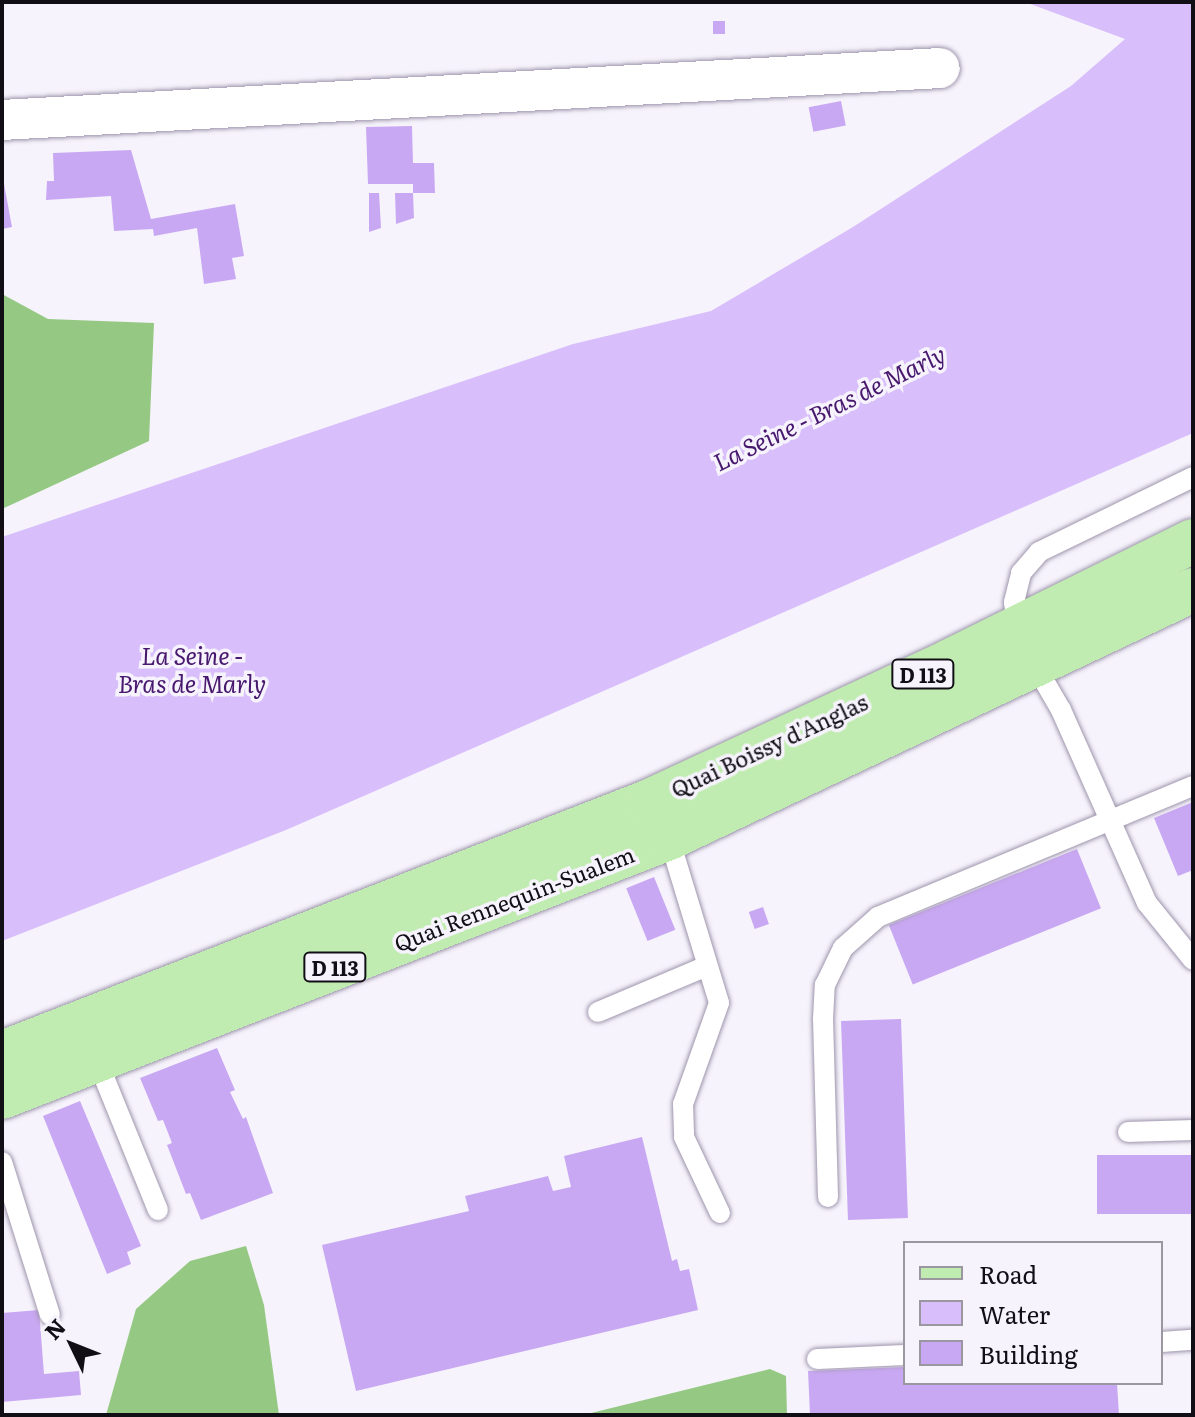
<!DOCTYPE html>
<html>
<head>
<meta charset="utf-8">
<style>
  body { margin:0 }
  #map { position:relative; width:1195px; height:1417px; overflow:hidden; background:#f6f3fc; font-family:Literata,serif }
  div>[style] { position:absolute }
  .forest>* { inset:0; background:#95c983 }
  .water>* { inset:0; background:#d8befb }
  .building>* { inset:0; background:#c9a8f3; transform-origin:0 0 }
  .roads { filter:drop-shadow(0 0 2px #9e95ac) drop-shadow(0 0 2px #9e95ac) }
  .service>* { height:20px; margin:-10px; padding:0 10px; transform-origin:10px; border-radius:10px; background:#fff }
  .minor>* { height:40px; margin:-20px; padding:0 20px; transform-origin:20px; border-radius:20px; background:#fff }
  .primary>* { height:44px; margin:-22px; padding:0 22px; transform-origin:22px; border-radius:22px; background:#c1ecb1 }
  span { translate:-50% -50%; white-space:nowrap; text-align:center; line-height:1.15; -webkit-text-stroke:7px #f6f3fc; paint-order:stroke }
  .shield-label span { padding:2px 6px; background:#f6f3fc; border:2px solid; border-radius:6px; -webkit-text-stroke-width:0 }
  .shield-label { font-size:20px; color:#110e16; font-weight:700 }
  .street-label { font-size:22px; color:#110e16 }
  .water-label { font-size:24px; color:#47186e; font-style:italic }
  .frame { position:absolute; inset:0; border:4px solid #110e16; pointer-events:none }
  .legend { position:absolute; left:903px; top:1241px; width:260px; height:144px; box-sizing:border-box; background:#f6f3fc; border:2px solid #9a97a0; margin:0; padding:10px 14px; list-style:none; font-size:24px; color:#110e16 }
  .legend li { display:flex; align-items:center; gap:16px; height:40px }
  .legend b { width:40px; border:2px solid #9a97a0 }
  .north { position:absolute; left:32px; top:1305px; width:80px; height:80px; -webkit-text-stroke:6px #f6f3fc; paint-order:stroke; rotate:313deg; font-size:22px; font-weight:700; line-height:32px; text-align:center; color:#110e16 }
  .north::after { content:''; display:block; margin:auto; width:28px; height:36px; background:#110e16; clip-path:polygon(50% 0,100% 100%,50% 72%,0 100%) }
</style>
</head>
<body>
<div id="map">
  <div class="forest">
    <div style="clip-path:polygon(2px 294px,48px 319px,154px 323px,149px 441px,2px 509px)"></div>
    <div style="clip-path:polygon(246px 1246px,264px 1305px,279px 1415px,106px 1415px,136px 1309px,190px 1261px)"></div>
    <div style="clip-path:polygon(770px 1369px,786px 1376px,787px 1415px,583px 1415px)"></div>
  </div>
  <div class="water">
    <div style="clip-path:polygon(1025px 2px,1193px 2px,1193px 433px,286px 830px,2px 941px,2px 537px,573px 344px,711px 311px,853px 227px,1071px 86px,1125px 39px)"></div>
  </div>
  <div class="building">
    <div style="left:713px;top:21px;width:12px;height:13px"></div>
    <div style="left:841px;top:101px;width:25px;height:33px;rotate:79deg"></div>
    <div style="clip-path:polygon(412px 126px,413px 163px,434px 163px,435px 193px,413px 193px,414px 218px,396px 224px,395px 193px,413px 193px,413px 184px,368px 184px,366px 127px)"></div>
    <div style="clip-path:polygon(131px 150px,151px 219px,235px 204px,244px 256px,232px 258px,236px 279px,204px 284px,197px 228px,154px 236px,153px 229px,114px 231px,111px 196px,46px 200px,47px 181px,54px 181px,53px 153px)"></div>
    <div style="clip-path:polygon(2px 173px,12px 227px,2px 229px)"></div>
    <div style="clip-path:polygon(369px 193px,379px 193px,381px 228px,369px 232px)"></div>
    <div style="clip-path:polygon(1193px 802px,1193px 870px,1178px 876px,1154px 818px)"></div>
    <div style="left:1077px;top:849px;width:64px;height:203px;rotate:68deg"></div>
    <div style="left:654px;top:877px;width:57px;height:30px;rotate:68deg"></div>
    <div style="left:763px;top:907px;width:18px;height:15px;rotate:71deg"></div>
    <div style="left:901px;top:1019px;width:199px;height:60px;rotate:88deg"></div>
    <div style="clip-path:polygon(217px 1048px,235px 1090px,230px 1092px,243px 1119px,246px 1117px,273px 1193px,201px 1220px,190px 1193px,186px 1194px,167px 1145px,172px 1143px,163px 1120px,158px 1121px,140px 1078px)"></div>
    <div style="clip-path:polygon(80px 1101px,141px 1246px,127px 1252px,131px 1264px,107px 1274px,43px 1116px)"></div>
    <div style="clip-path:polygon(642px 1137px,672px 1261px,677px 1259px,680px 1271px,689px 1269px,698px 1310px,356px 1391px,322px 1245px,469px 1211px,465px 1196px,548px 1176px,553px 1191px,571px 1187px,564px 1156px)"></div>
    <div style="left:1193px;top:1155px;width:59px;height:96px;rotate:90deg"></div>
    <div style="clip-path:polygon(39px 1310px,44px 1374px,79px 1371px,81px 1395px,2px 1402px,2px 1313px)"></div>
    <div style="clip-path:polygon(905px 1367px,905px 1383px,1117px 1383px,1119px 1415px,810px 1415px,808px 1371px)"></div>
  </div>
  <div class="roads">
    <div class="service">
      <div style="left:1018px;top:628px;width:26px;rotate:-99deg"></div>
      <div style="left:1014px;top:602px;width:30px;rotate:-76deg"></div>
      <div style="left:1021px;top:573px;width:28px;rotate:-49deg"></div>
      <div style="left:1039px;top:552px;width:171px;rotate:-26deg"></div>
      <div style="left:1036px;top:667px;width:50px;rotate:59.8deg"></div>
      <div style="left:1061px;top:710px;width:211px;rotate:66deg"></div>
      <div style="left:1147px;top:903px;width:73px;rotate:51.1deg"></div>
      <div style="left:669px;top:838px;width:172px;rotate:73.1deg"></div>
      <div style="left:719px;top:1003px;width:107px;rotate:109.6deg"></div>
      <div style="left:683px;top:1104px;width:33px;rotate:88deg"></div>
      <div style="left:684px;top:1137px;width:84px;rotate:64.7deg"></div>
      <div style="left:598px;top:1012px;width:118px;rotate:-22.9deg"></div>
      <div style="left:97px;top:1060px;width:162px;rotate:67.9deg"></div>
      <div style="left:1128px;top:1132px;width:65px;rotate:-1.8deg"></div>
      <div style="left:2px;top:1162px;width:160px;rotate:72.6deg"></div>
      <div style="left:828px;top:1197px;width:178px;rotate:-91.6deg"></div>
      <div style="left:823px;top:1019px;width:34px;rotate:-87deg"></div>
      <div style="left:825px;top:985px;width:41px;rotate:-64.1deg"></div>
      <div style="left:843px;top:948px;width:47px;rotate:-41.5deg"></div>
      <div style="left:878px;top:917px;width:341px;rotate:-22.6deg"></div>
      <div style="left:1161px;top:1342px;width:32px;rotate:-4deg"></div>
      <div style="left:817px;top:1359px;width:88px;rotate:-2.6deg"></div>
    </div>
    <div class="minor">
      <div style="left:2px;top:120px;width:939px;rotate:-3.17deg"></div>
    </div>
    <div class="primary">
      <div style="left:2px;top:1053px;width:695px;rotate:-21.25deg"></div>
      <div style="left:650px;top:801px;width:331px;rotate:-25deg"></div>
      <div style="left:950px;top:661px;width:271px;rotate:-26.3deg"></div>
      <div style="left:2px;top:1097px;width:716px;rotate:-21.22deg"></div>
      <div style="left:669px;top:838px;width:580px;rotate:-25.33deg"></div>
    </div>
  </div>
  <div class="shield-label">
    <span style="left:923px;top:674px">D 113</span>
    <span style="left:335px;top:967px">D 113</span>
  </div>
  <div class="street-label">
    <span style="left:769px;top:745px;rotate:-25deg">Quai Boissy d'Anglas</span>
    <span style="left:514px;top:898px;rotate:-21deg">Quai Rennequin-Sualem</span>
  </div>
  <div class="water-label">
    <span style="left:829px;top:407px;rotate:-26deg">La Seine - Bras de Marly</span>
    <span style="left:192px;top:669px">La Seine -<br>Bras de Marly</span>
  </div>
  <div class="frame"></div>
  <ul class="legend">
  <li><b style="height:10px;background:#c1ecb1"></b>Road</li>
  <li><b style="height:22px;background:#d8befb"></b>Water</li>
  <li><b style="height:22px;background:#c9a8f3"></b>Building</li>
  </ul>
  <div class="north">N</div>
</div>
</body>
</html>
